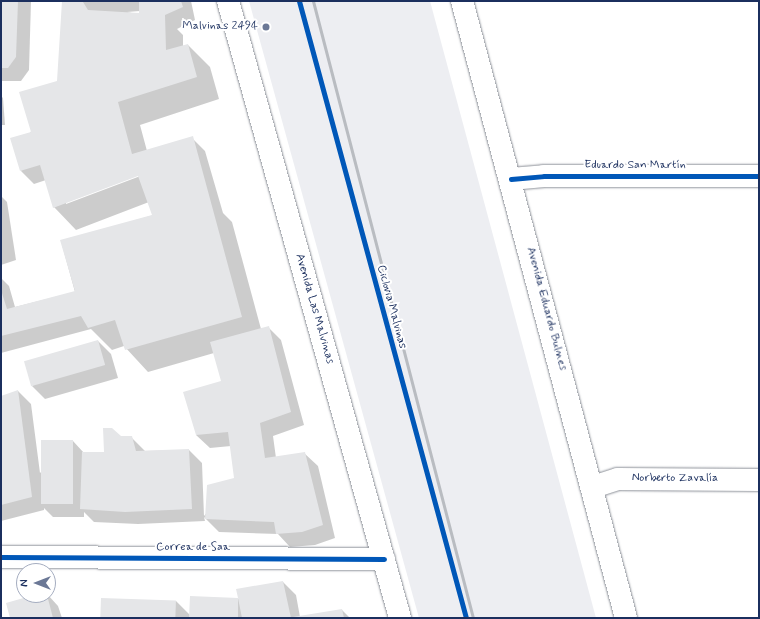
<!DOCTYPE html>
<html>
<head>
<meta charset="utf-8">
<style>
  body { margin:0 }
  #map { position:relative; width:760px; height:619px; overflow:hidden; background:#fff; font-family:Mynerve,sans-serif }
  div>[style] { position:absolute }
  .green>* { inset:0; background:#edeef2 }
  .shadow>* { inset:0; background:#0003 }
  .building>* { inset:0; background:#e5e6e8; transform-origin:0 0 }
  .roads { filter:drop-shadow(0 0 1px #8e929a) drop-shadow(0 0 1px #8e929a) }
  .minor>* { height:22px; margin:-11px; padding:0 11px; transform-origin:11px; border-radius:11px; background:#fff }
  .major>* { height:22px; margin:-11px; padding:0 11px; transform-origin:11px; border-radius:11px; background:#fff }
  .rail>* { height:3px; margin:-1.5px; padding:0 1.5px; transform-origin:1.5px; border-radius:1.5px; background:#b9bcc1 }
  .cycleway>* { height:5px; margin:-2.5px; padding:0 2.5px; transform-origin:2.5px; border-radius:2.5px; background:#0057b8 }
  .dots>* { width:11px; height:11px; translate:-50% -50%; box-sizing:border-box; border:2px solid #fff; border-radius:50% }
  span { translate:-50% -50%; white-space:nowrap; text-align:center; line-height:1.15; -webkit-text-stroke:4px #fff; paint-order:stroke }
  .poi-label { font-size:12px; color:#1b2f5e }
  .right { translate:-100% -50%; text-align:right }
  .street-label { font-size:12px; color:#1b2f5e }
  .frame { position:absolute; inset:0; border:2px solid #1b2f5e; pointer-events:none }
  .north { position:absolute; left:16px; top:563px; width:40px; height:40px; box-sizing:border-box; background:#fff; border:1px solid #a4acbf; border-radius:50%; rotate:270deg; font-size:11px; font-weight:700; line-height:16px; text-align:center; color:#1b2f5e }
  .north::after { content:''; display:block; margin:auto; width:14px; height:18px; background:#6b7896; clip-path:polygon(50% 0,100% 100%,50% 72%,0 100%) }
</style>
</head>
<body>
<div id="map">
  <div class="green">
    <div style="clip-path:polygon(249px 1px,430px 1px,596px 618px,419px 618px)"></div>
  </div>
  <div class="shadow">
    <div style="clip-path:polygon(1px 1px,31px 1px,29px 70px,21px 81px,1px 81px)"></div>
    <div style="clip-path:polygon(evenodd,63px 1px,191px 1px,195px 20px,177px 29px,183px 35px,183px 46px,188px 45px,210px 67px,219px 99px,140px 125px,147px 151px,192px 138px,205px 151px,223px 213px,232px 222px,261px 329px,268px 327px,281px 340px,304px 425px,273px 436px,276px 458px,304px 453px,318px 466px,335px 538px,315px 545px,290px 547px,278px 534px,219px 532px,204px 517px,205px 521px,138px 524px,94px 522px,84px 512px,84px 517px,53px 517px,44px 508px,44px 510px,1px 521px,1px 397px,18px 391px,31px 404px,40px 473px,73px 441px,84px 453px,105px 453px,120px 437px,131px 437px,145px 451px,189px 450px,202px 463px,204px 516px,235px 479px,231px 446px,210px 448px,196px 435px,222px 382px,214px 353px,148px 372px,124px 346px,112px 350px,91px 329px,1px 353px,1px 278px,9px 286px,15px 307px,75px 292px,61px 241px,154px 215px,149px 202px,76px 230px,54px 207px,46px 180px,34px 184px,21px 171px,30px 133px,59px 82px,63px 1px,140px 11px,142px 15px,127px 12px,140px 11px,63px 1px,143px 173px,143px 175px,66px 204px,66px 202px,143px 173px)"></div>
    <div style="clip-path:polygon(1px 96px,3px 98px,5px 125px,1px 125px)"></div>
    <div style="clip-path:polygon(1px 196px,7px 202px,16px 260px,1px 265px)"></div>
    <div style="clip-path:polygon(98px 341px,111px 354px,118px 378px,45px 399px,32px 386px)"></div>
    <div style="clip-path:polygon(283px 582px,296px 595px,300px 617px,342px 610px,350px 618px,101px 618px,176px 601px,190px 615px,191px 597px,239px 599px)"></div>
    <div style="clip-path:polygon(37px 595px,48px 595px,58px 606px,62px 618px,11px 618px)"></div>
  </div>
  <div class="building">
    <div style="clip-path:polygon(1px 1px,18px 1px,16px 57px,8px 68px,1px 68px)"></div>
    <div style="clip-path:polygon(62px 1px,88px 1px,83px 2px,88px 10px,139px 13px,139px 1px,181px 1px,183px 7px,165px 15px,166px 50px,188px 44px,197px 77px,118px 102px,132px 154px,193px 136px,242px 317px,125px 350px,115px 320px,88px 328px,81px 316px,1px 336px,1px 290px,7px 309px,75px 291px,60px 240px,152px 215px,138px 176px,53px 208px,40px 165px,20px 171px,10px 138px,31px 132px,19px 92px,57px 81px)"></div>
    <div style="clip-path:polygon(269px 326px,291px 412px,260px 423px,265px 458px,305px 452px,323px 525px,302px 532px,276px 534px,274px 522px,205px 519px,207px 485px,234px 478px,228px 432px,196px 435px,183px 392px,221px 381px,210px 342px)"></div>
    <div style="left:98px;top:340px;width:26px;height:77px;rotate:74deg"></div>
    <div style="clip-path:polygon(18px 390px,32px 497px,1px 505px,1px 396px)"></div>
    <div style="clip-path:polygon(103px 428px,112px 428px,121px 436px,132px 436px,136px 451px,189px 449px,192px 509px,125px 512px,80px 509px,82px 452px,104px 452px)"></div>
    <div style="left:41px;top:440px;width:32px;height:64px"></div>
    <div style="clip-path:polygon(283px 581px,291px 618px,242px 618px,238px 598px,238px 618px,189px 618px,190px 596px,238px 598px,236px 589px)"></div>
    <div style="clip-path:polygon(34px 595px,47px 595px,53px 618px,10px 618px,6px 603px)"></div>
    <div style="left:101px;top:598px;width:75px;height:20px;rotate:2deg"></div>
    <div style="clip-path:polygon(342px 609px,344px 618px,293px 618px,293px 617px)"></div>
  </div>
  <div class="roads">
    <div class="minor">
      <div style="left:511px;top:179px;width:33px;rotate:-5deg"></div>
      <div style="left:544px;top:176px;width:215px"></div>
      <div style="left:593px;top:487px;width:26px;rotate:-18deg"></div>
      <div style="left:618px;top:479px;width:141px;rotate:0.4deg"></div>
      <div style="left:1px;top:557px;width:383px;rotate:0.3deg"></div>
    </div>
    <div class="major">
      <div style="left:228px;top:1px;width:641px;rotate:74.42deg"></div>
      <div style="left:462px;top:1px;width:638px;rotate:75.11deg"></div>
    </div>
  </div>
  <div class="rail">
    <div style="left:313px;top:1px;width:637px;rotate:75.46deg"></div>
  </div>
  <div class="cycleway">
    <div style="left:299px;top:1px;width:639px;rotate:74.85deg"></div>
    <div style="left:511px;top:179px;width:33px;rotate:-5deg"></div>
    <div style="left:544px;top:176px;width:215px"></div>
    <div style="left:1px;top:557px;width:383px;rotate:0.3deg"></div>
  </div>
  <div class="dots">
    <div style="left:266px;top:27px;background:#6b7896"></div>
  </div>
  <div class="poi-label">
    <span class="right" style="left:258px;top:27px">Malvinas 2494</span>
  </div>
  <div class="street-label">
    <span style="left:635px;top:166px">Eduardo San Martín</span>
    <span style="left:391px;top:307px;rotate:75deg">Ciclovia Malvinas</span>
    <span style="left:314px;top:309px;rotate:74deg">Avenida Las Malvinas</span>
    <span style="left:546px;top:309px;rotate:75deg">Avenida Eduardo Bulnes</span>
    <span style="left:675px;top:479px">Norberto Zavalía</span>
    <span style="left:193px;top:548px">Correa de Saa</span>
  </div>
  <div class="frame"></div>
  <div class="north">N</div>
</div>
</body>
</html>
